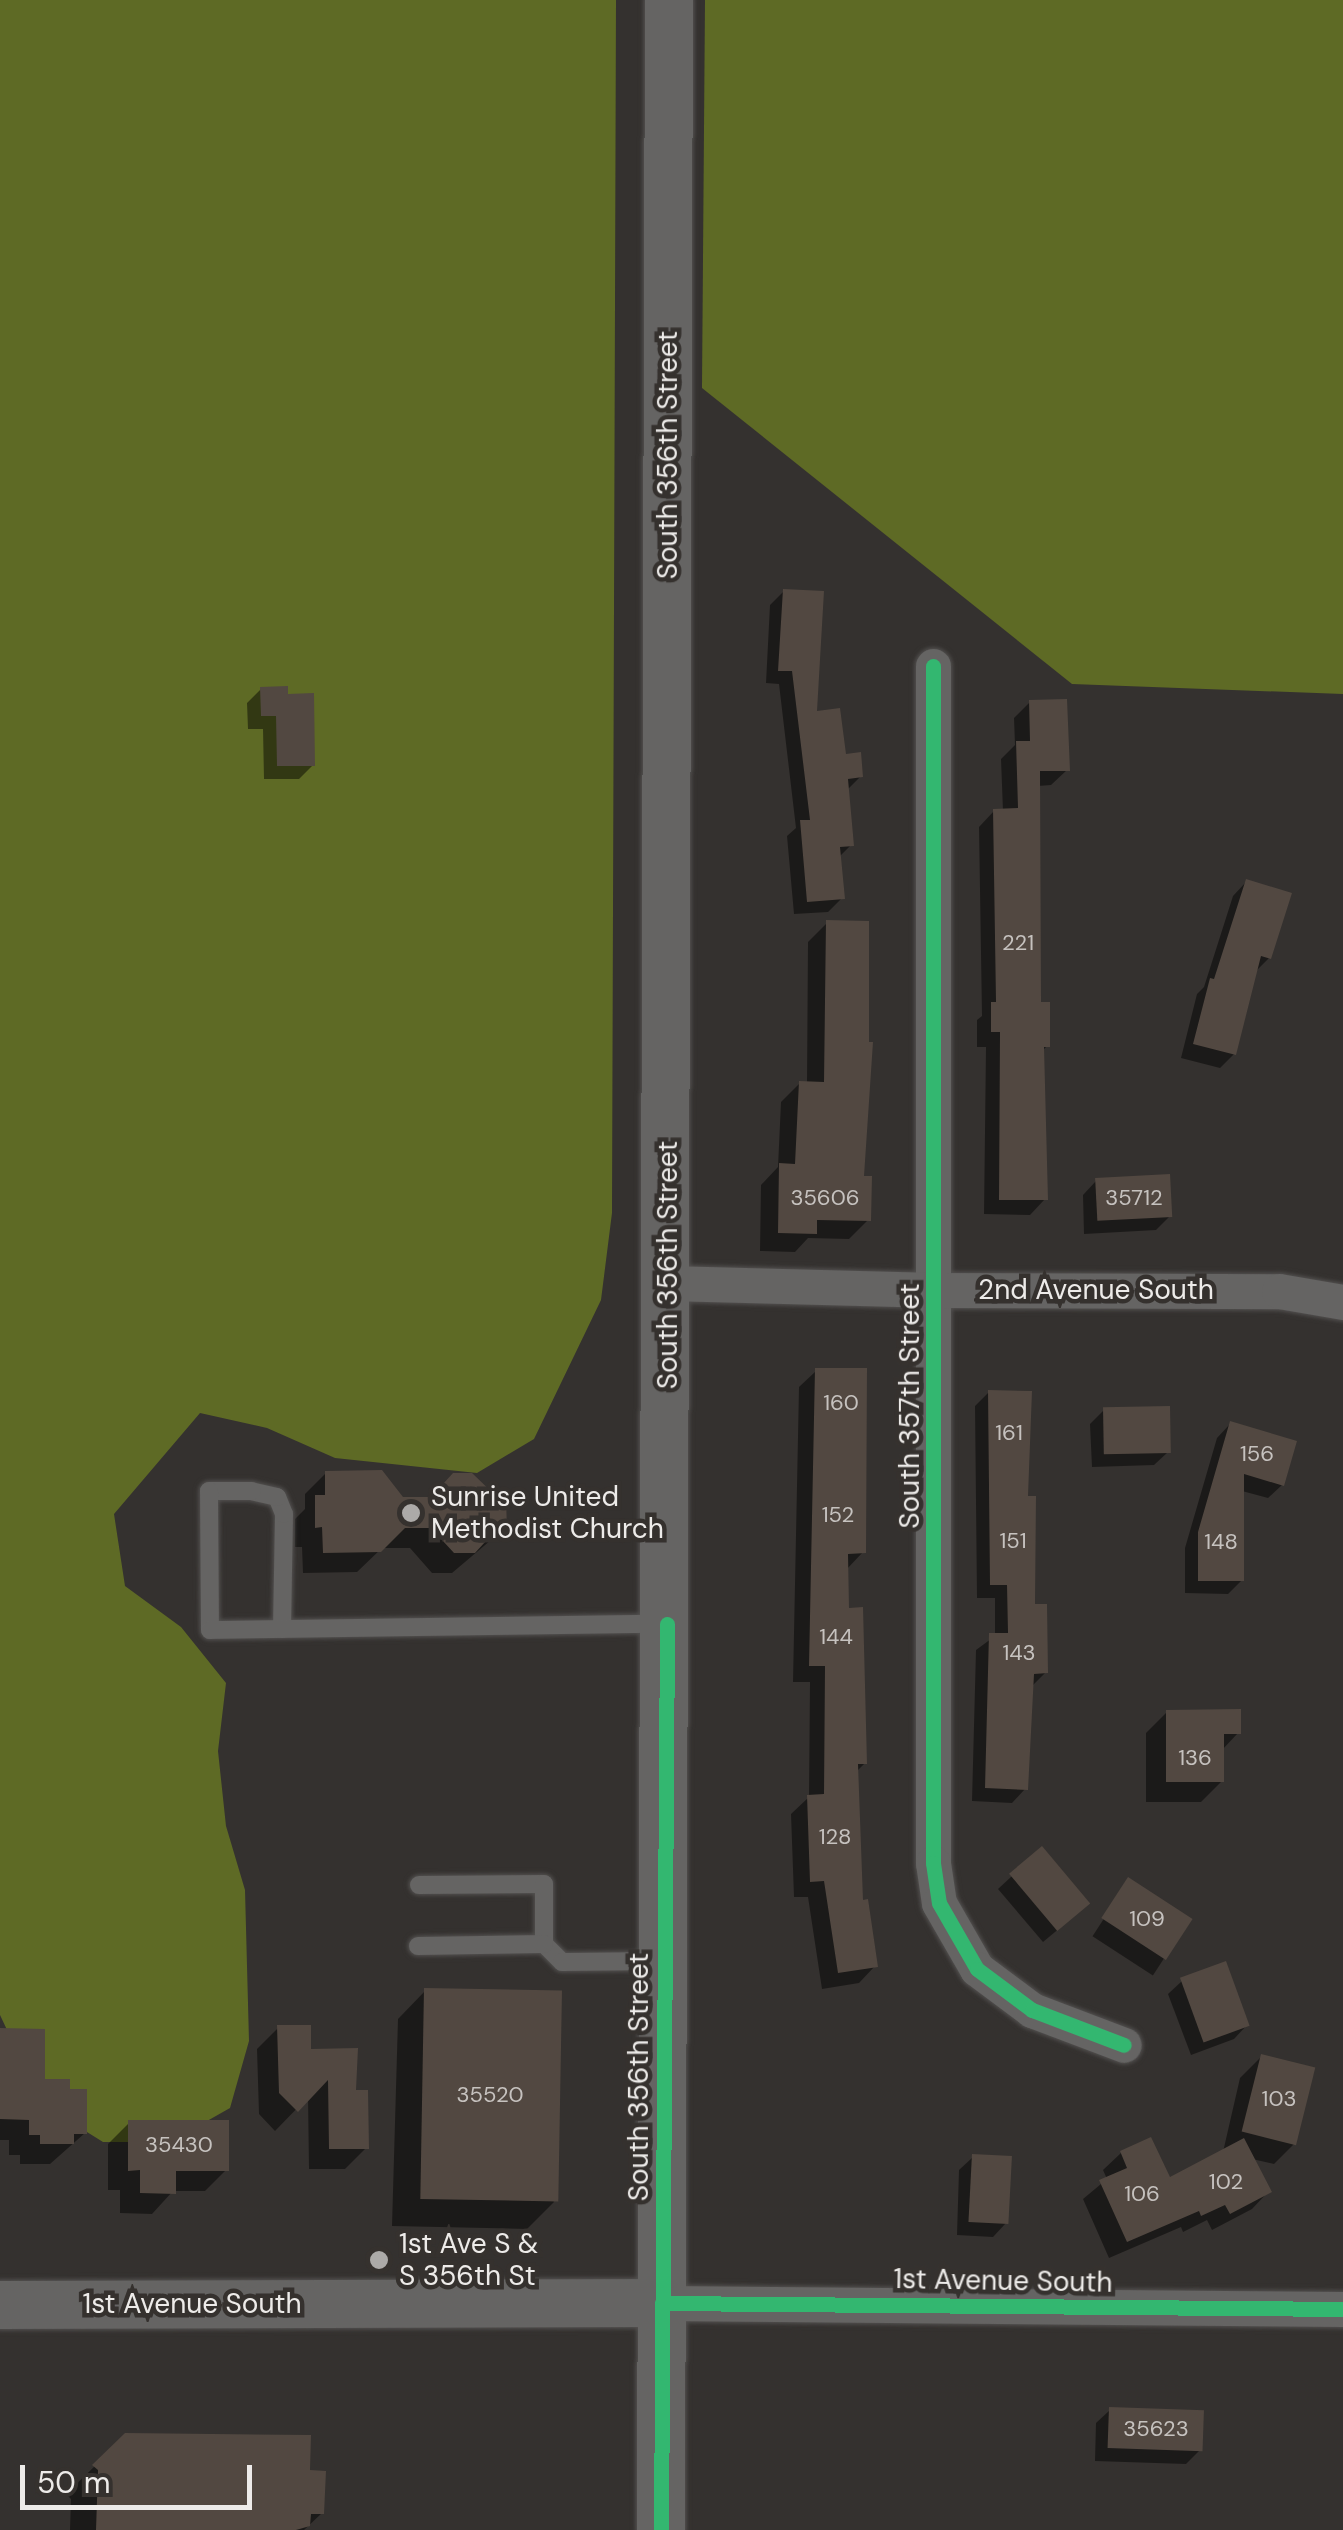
<!DOCTYPE html>
<html>
<head>
<meta charset="utf-8">
<style>
  body { margin:0 }
  #map { position:relative; width:1343px; height:2530px; overflow:hidden; background:#34312f; font-family:"DM Sans",sans-serif }
  div>[style] { position:absolute }
  .forest>* { inset:0; background:#5e6a25 }
  .shadow>* { inset:0; background:#0007; transform-origin:0 0 }
  .building>* { inset:0; background:#524841; transform-origin:0 0 }
  .roads { filter:drop-shadow(0 0 2px #52504f) drop-shadow(0 0 2px #52504f) }
  .lane>* { height:18px; margin:-9px; padding:0 9px; transform-origin:9px; border-radius:9px; background:#656463 }
  .street>* { height:35px; margin:-17.5px; padding:0 17.5px; transform-origin:17.5px; border-radius:17.5px; background:#656463 }
  .secondary>* { height:48px; margin:-24px; padding:0 24px; transform-origin:24px; border-radius:24px; background:#656463 }
  .cycleway>* { height:15px; margin:-7.5px; padding:0 7.5px; transform-origin:7.5px; border-radius:7.5px; background:#33b770 }
  .dots>* { width:28px; height:28px; translate:-50% -50%; box-sizing:border-box; border:5px solid #35312e; border-radius:50% }
  span { translate:-50% -50%; white-space:nowrap; text-align:center; line-height:1.15; -webkit-text-stroke:9px #35312e; paint-order:stroke }
  .number-label { font-size:22px; color:#c6c2bf }
  .number-label span { -webkit-text-stroke-width:0 }
  .street-label { font-size:28px; color:#edebe9 }
  .poi-label { font-size:28px; color:#edebe9 }
  .left { translate:0 -50%; text-align:left }
  .scale { position:absolute; left:20px; top:2465px; width:232px; height:45px; box-sizing:border-box; border:5px solid #edebe9; border-top:0; padding-left:12px; font-size:30px; line-height:35px; white-space:nowrap; color:#edebe9; -webkit-text-stroke:8px #35312e; paint-order:stroke }
</style>
</head>
<body>
<div id="map">
  <div class="forest">
    <div style="clip-path:polygon(0 0,616px 0,612px 1213px,601px 1300px,534px 1439px,477px 1473px,335px 1458px,267px 1428px,200px 1413px,114px 1514px,125px 1586px,181px 1627px,226px 1683px,218px 1751px,226px 1826px,245px 1890px,249px 2041px,230px 2108px,170px 2142px,103px 2142px,42px 2104px,0 2015px)"></div>
    <div style="clip-path:polygon(705px 0,1343px 0,1343px 694px,1072px 684px,702px 388px)"></div>
  </div>
  <div class="shadow">
    <div style="clip-path:polygon(784px 591px,814px 713px,861px 776px,846px 791px,851px 845px,838px 858px,842px 898px,828px 912px,794px 914px,787px 836px,796px 828px,779px 684px,766px 683px,770px 605px)"></div>
    <div style="clip-path:polygon(261px 689px,313px 765px,299px 779px,264px 779px,263px 729px,248px 729px,247px 703px)"></div>
    <div style="clip-path:polygon(1030px 702px,1067px 770px,1051px 785px,1038px 786px,1038px 1005px,1047px 1046px,1041px 1052px,1045px 1199px,1030px 1215px,984px 1214px,986px 1047px,977px 1047px,977px 1020px,982px 1016px,979px 827px,994px 811px,1003px 811px,1001px 759px,1015px 745px,1014px 718px)"></div>
    <div style="clip-path:polygon(1246px 882px,1269px 958px,1255px 972px,1234px 1054px,1220px 1068px,1181px 1058px,1197px 994px,1204px 987px,1233px 896px)"></div>
    <div style="clip-path:polygon(827px 923px,868px 1220px,849px 1239px,808px 1238px,795px 1252px,760px 1251px,761px 1185px,778px 1167px,781px 1102px,800px 1083px,807px 1083px,808px 942px)"></div>
    <div style="clip-path:polygon(1096px 1181px,1170px 1216px,1156px 1230px,1084px 1234px,1083px 1195px)"></div>
    <div style="clip-path:polygon(816px 1371px,863px 1552px,846px 1570px,846px 1610px,865px 1763px,856px 1772px,861px 1903px,875px 1966px,859px 1983px,822px 1989px,808px 1897px,794px 1897px,791px 1814px,809px 1797px,810px 1682px,793px 1682px,799px 1387px)"></div>
    <div style="clip-path:polygon(989px 1392px,1026px 1499px,1032px 1607px,1046px 1672px,1031px 1687px,1025px 1789px,1012px 1803px,972px 1801px,976px 1650px,995px 1636px,995px 1598px,977px 1598px,975px 1406px)"></div>
    <div style="clip-path:polygon(1104px 1410px,1168px 1452px,1154px 1465px,1092px 1467px,1090px 1424px)"></div>
    <div style="clip-path:polygon(1230px 1424px,1282px 1485px,1268px 1498px,1242px 1491px,1242px 1580px,1228px 1594px,1185px 1593px,1185px 1548px,1217px 1438px)"></div>
    <div style="clip-path:polygon(326px 1473px,402px 1499px,504px 1529px,452px 1573px,432px 1573px,410px 1548px,382px 1548px,357px 1572px,303px 1573px,302px 1547px,295px 1547px,295px 1519px,305px 1509px,305px 1494px)"></div>
    <div style="clip-path:polygon(1167px 1712px,1238px 1733px,1222px 1750px,1222px 1781px,1201px 1802px,1146px 1802px,1146px 1733px)"></div>
    <div style="clip-path:polygon(1012px 1876px,1073px 1917px,1043px 1942px,998px 1889px)"></div>
    <div style="left:1129px;top:1880px;width:72px;height:67px;rotate:33deg"></div>
    <div style="clip-path:polygon(1182px 1981px,1247px 2025px,1234px 2039px,1191px 2055px,1168px 1994px)"></div>
    <div style="clip-path:polygon(425px 1991px,554px 2202px,527px 2229px,392px 2226px,398px 2019px)"></div>
    <div style="clip-path:polygon(278px 2028px,354px 2092px,366px 2148px,345px 2169px,309px 2169px,308px 2097px,275px 2131px,259px 2114px,257px 2049px)"></div>
    <div style="clip-path:polygon(0 2031px,42px 2081px,68px 2091px,85px 2133px,50px 2164px,20px 2164px,20px 2155px,9px 2155px,9px 2140px,0 2140px)"></div>
    <div style="clip-path:polygon(1261px 2057px,1295px 2143px,1274px 2164px,1252px 2159px,1269px 2191px,1252px 2209px,1212px 2230px,1207px 2220px,1183px 2232px,1181px 2227px,1109px 2258px,1083px 2199px,1107px 2179px,1103px 2170px,1121px 2153px,1168px 2180px,1223px 2152px,1240px 2078px)"></div>
    <div style="clip-path:polygon(129px 2123px,226px 2170px,205px 2191px,173px 2191px,152px 2214px,120px 2213px,120px 2190px,108px 2190px,108px 2144px)"></div>
    <div style="clip-path:polygon(973px 2157px,1006px 2223px,993px 2237px,957px 2235px,959px 2170px)"></div>
    <div style="clip-path:polygon(1110px 2410px,1200px 2450px,1186px 2464px,1095px 2461px,1096px 2423px)"></div>
    <div style="clip-path:polygon(126px 2436px,308px 2473px,322px 2513px,304px 2530px,70px 2530px,71px 2499px,66px 2494px)"></div>
  </div>
  <div class="building">
    <div style="clip-path:polygon(783px 589px,824px 591px,817px 711px,840px 708px,846px 754px,861px 752px,863px 777px,848px 779px,854px 846px,840px 847px,845px 899px,807px 902px,800px 820px,810px 820px,792px 671px,778px 671px)"></div>
    <div style="clip-path:polygon(288px 686px,288px 694px,314px 693px,315px 766px,277px 766px,276px 716px,261px 716px,260px 687px)"></div>
    <div style="clip-path:polygon(1067px 699px,1070px 771px,1040px 771px,1041px 1002px,1050px 1002px,1050px 1047px,1044px 1047px,1048px 1200px,999px 1200px,1000px 1032px,991px 1032px,991px 1002px,996px 1002px,993px 809px,1018px 808px,1016px 741px,1030px 741px,1029px 700px)"></div>
    <div style="clip-path:polygon(1246px 879px,1292px 893px,1271px 959px,1261px 956px,1236px 1055px,1193px 1044px,1210px 978px,1214px 979px)"></div>
    <div style="clip-path:polygon(826px 920px,869px 921px,869px 1042px,873px 1042px,864px 1176px,872px 1176px,871px 1221px,817px 1220px,817px 1234px,778px 1233px,779px 1163px,795px 1164px,799px 1081px,824px 1082px)"></div>
    <div style="left:1170px;top:1174px;width:43px;height:75px;rotate:87deg"></div>
    <div style="clip-path:polygon(815px 1368px,867px 1368px,866px 1553px,848px 1554px,849px 1608px,863px 1607px,867px 1764px,858px 1764px,863px 1900px,868px 1899px,878px 1967px,838px 1973px,824px 1881px,810px 1882px,807px 1795px,824px 1794px,825px 1666px,809px 1666px)"></div>
    <div style="clip-path:polygon(988px 1390px,1032px 1391px,1028px 1496px,1036px 1496px,1035px 1604px,1047px 1604px,1048px 1673px,1034px 1674px,1028px 1790px,985px 1788px,989px 1633px,1008px 1633px,1007px 1585px,990px 1585px)"></div>
    <div style="left:1170px;top:1406px;width:47px;height:67px;rotate:89deg"></div>
    <div style="clip-path:polygon(1230px 1421px,1297px 1441px,1284px 1486px,1244px 1474px,1244px 1581px,1198px 1581px,1198px 1532px)"></div>
    <div style="clip-path:polygon(382px 1470px,403px 1497px,431px 1497px,453px 1473px,472px 1473px,497px 1497px,506px 1498px,507px 1530px,496px 1530px,475px 1553px,454px 1553px,431px 1528px,405px 1528px,381px 1552px,323px 1553px,322px 1527px,315px 1528px,315px 1495px,325px 1495px,325px 1471px)"></div>
    <div style="clip-path:polygon(1241px 1709px,1241px 1734px,1224px 1734px,1224px 1782px,1166px 1782px,1166px 1710px)"></div>
    <div style="left:1042px;top:1846px;width:75px;height:43px;rotate:50deg"></div>
    <div style="left:1128px;top:1877px;width:77px;height:49px;rotate:33deg"></div>
    <div style="left:1226px;top:1961px;width:69px;height:49px;rotate:70deg"></div>
    <div style="left:424px;top:1988px;width:138px;height:211px;rotate:1deg"></div>
    <div style="clip-path:polygon(277px 2025px,311px 2025px,311px 2049px,358px 2048px,356px 2090px,368px 2090px,369px 2149px,329px 2149px,328px 2080px,298px 2112px,279px 2093px)"></div>
    <div style="clip-path:polygon(0 2028px,45px 2029px,45px 2079px,70px 2079px,70px 2089px,87px 2089px,87px 2134px,74px 2134px,74px 2144px,40px 2144px,40px 2135px,29px 2135px,29px 2120px,0 2119px)"></div>
    <div style="left:1261px;top:2054px;width:56px;height:80px;rotate:14deg"></div>
    <div style="clip-path:polygon(128px 2120px,229px 2120px,229px 2171px,176px 2171px,176px 2194px,140px 2193px,140px 2170px,128px 2171px)"></div>
    <div style="clip-path:polygon(1151px 2137px,1170px 2177px,1244px 2138px,1272px 2192px,1230px 2214px,1225px 2205px,1201px 2216px,1199px 2211px,1127px 2242px,1099px 2180px,1127px 2168px,1120px 2151px)"></div>
    <div style="left:972px;top:2154px;width:40px;height:68px;rotate:3deg"></div>
    <div style="left:1109px;top:2407px;width:95px;height:41px;rotate:2deg"></div>
    <div style="clip-path:polygon(125px 2433px,311px 2435px,310px 2470px,326px 2471px,324px 2514px,311px 2514px,310px 2526px,296px 2530px,96px 2530px,98px 2470px,92px 2465px)"></div>
  </div>
  <div class="roads">
    <div class="lane">
      <div style="left:282px;top:1629px;width:115px;rotate:-89deg"></div>
      <div style="left:284px;top:1514px;width:18px;rotate:-112deg"></div>
      <div style="left:277px;top:1497px;width:26px;rotate:-167deg"></div>
      <div style="left:252px;top:1491px;width:43px;rotate:180deg"></div>
      <div style="left:209px;top:1491px;width:139px;rotate:89.6deg"></div>
      <div style="left:210px;top:1630px;width:451px;rotate:-0.8deg"></div>
      <div style="left:419px;top:1885px;width:125px;rotate:-0.5deg"></div>
      <div style="left:544px;top:1884px;width:60px;rotate:90deg"></div>
      <div style="left:544px;top:1944px;width:25px;rotate:45deg"></div>
      <div style="left:562px;top:1962px;width:97px;rotate:-0.6deg"></div>
      <div style="left:418px;top:1946px;width:126px;rotate:-0.9deg"></div>
    </div>
    <div class="street">
      <div style="left:933px;top:666px;width:1197px;rotate:90deg"></div>
      <div style="left:933px;top:1863px;width:40px;rotate:81.5deg"></div>
      <div style="left:939px;top:1903px;width:76px;rotate:60.1deg"></div>
      <div style="left:977px;top:1969px;width:69px;rotate:36.7deg"></div>
      <div style="left:1032px;top:2010px;width:98px;rotate:20.8deg"></div>
      <div style="left:668px;top:1283px;width:268px;rotate:1.5deg"></div>
      <div style="left:936px;top:1290px;width:343px;rotate:0.2deg"></div>
      <div style="left:1279px;top:1291px;width:65px;rotate:9.8deg"></div>
      <div style="left:662px;top:2303px;width:681px;rotate:0.5deg"></div>
    </div>
    <div class="secondary">
      <div style="left:0;top:2305px;width:662px;rotate:-0.17deg"></div>
      <div style="left:661px;top:2530px;width:2530px;rotate:-89.82deg"></div>
    </div>
  </div>
  <div class="cycleway">
    <div style="left:933px;top:666px;width:1197px;rotate:90deg"></div>
    <div style="left:933px;top:1863px;width:40px;rotate:81.5deg"></div>
    <div style="left:939px;top:1903px;width:76px;rotate:60.1deg"></div>
    <div style="left:977px;top:1969px;width:69px;rotate:36.7deg"></div>
    <div style="left:1032px;top:2010px;width:98px;rotate:20.8deg"></div>
    <div style="left:662px;top:2303px;width:681px;rotate:0.5deg"></div>
    <div style="left:661px;top:2530px;width:906px;rotate:-89.62deg"></div>
  </div>
  <div class="dots">
    <div style="left:411px;top:1513px;background:#acaaa8"></div>
    <div style="left:379px;top:2260px;background:#acaaa8"></div>
  </div>
  <div class="number-label">
    <span style="left:1018px;top:943px">221</span>
    <span style="left:825px;top:1198px">35606</span>
    <span style="left:1134px;top:1198px">35712</span>
    <span style="left:841px;top:1403px">160</span>
    <span style="left:1009px;top:1433px">161</span>
    <span style="left:1257px;top:1454px">156</span>
    <span style="left:838px;top:1515px">152</span>
    <span style="left:1013px;top:1541px">151</span>
    <span style="left:1221px;top:1542px">148</span>
    <span style="left:836px;top:1637px">144</span>
    <span style="left:1019px;top:1653px">143</span>
    <span style="left:1195px;top:1758px">136</span>
    <span style="left:835px;top:1837px">128</span>
    <span style="left:1147px;top:1919px">109</span>
    <span style="left:490px;top:2095px">35520</span>
    <span style="left:1279px;top:2099px">103</span>
    <span style="left:179px;top:2145px">35430</span>
    <span style="left:1226px;top:2182px">102</span>
    <span style="left:1142px;top:2194px">106</span>
    <span style="left:1156px;top:2429px">35623</span>
  </div>
  <div class="street-label">
    <span style="left:668px;top:455px;rotate:-90deg">South 356th Street</span>
    <span style="left:668px;top:1265px;rotate:-90deg">South 356th Street</span>
    <span style="left:1096px;top:1290px">2nd Avenue South</span>
    <span style="left:910px;top:1406px;rotate:-90deg">South 357th Street</span>
    <span style="left:639px;top:2077px;rotate:-90deg">South 356th Street</span>
    <span style="left:1003px;top:2281px;rotate:1deg">1st Avenue South</span>
    <span style="left:192px;top:2304px">1st Avenue South</span>
  </div>
  <div class="poi-label">
    <span class="left" style="left:431px;top:1513px">Sunrise United<br>Methodist Church</span>
    <span class="left" style="left:399px;top:2260px">1st Ave S &amp;<br>S 356th St</span>
  </div>
  <div class="scale">50 m</div>
</div>
</body>
</html>
